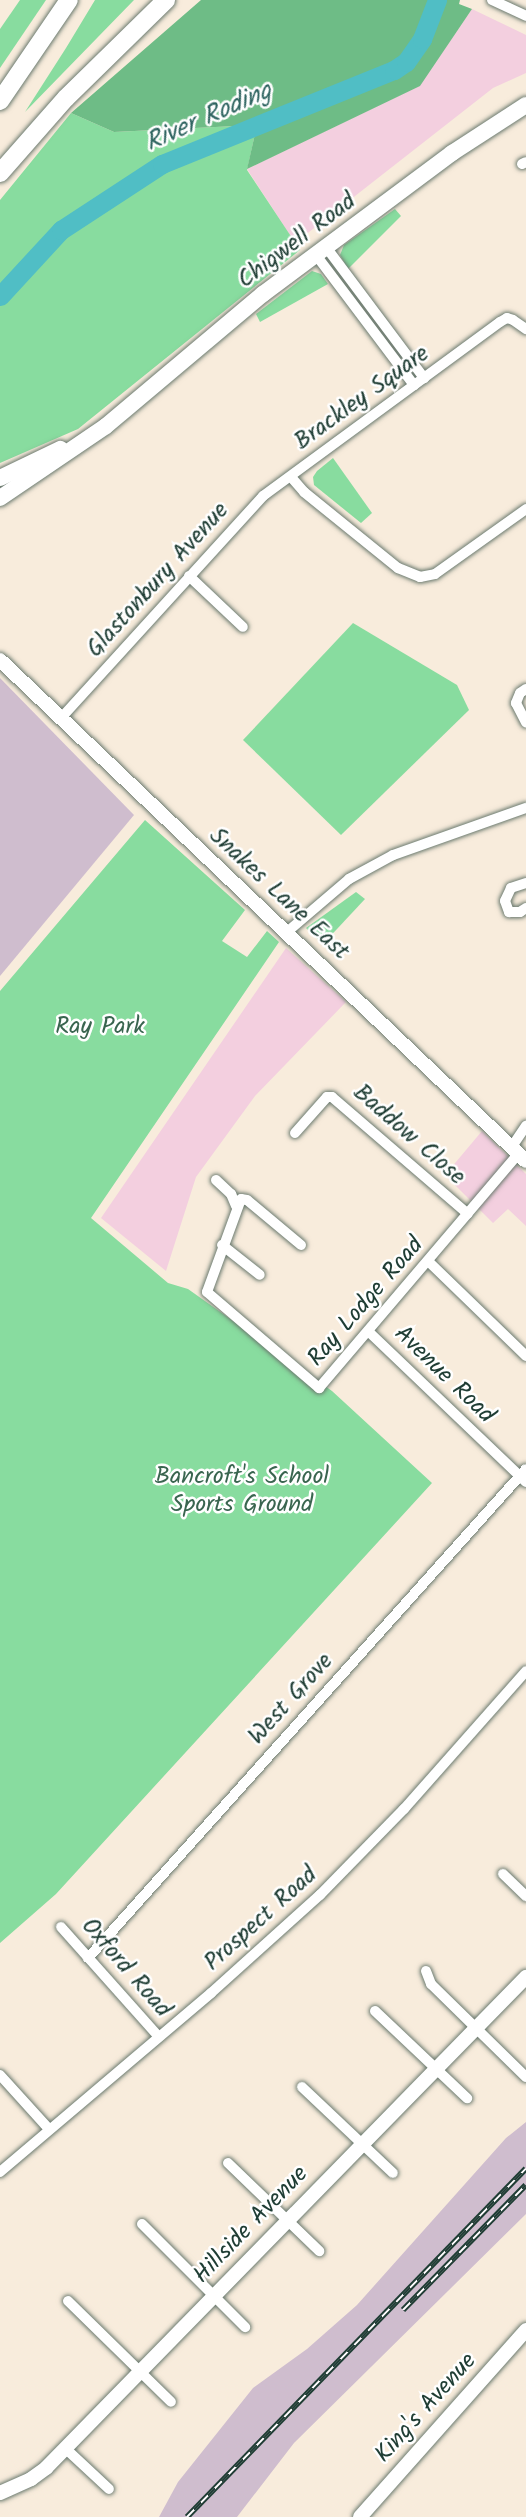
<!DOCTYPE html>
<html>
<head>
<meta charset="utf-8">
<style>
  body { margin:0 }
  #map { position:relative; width:526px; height:2517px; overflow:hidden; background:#f8ecdc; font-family:Kalam,sans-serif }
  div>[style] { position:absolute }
  .built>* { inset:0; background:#f3cfdf }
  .industrial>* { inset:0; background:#cfbdce }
  .green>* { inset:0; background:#88dc9f }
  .forest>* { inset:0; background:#6ebc86 }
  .river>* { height:19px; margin:-9.5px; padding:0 9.5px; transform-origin:9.5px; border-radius:9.5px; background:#50bec5 }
  .roads { filter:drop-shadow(0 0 2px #6b7a6f) drop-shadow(0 0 2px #6b7a6f) }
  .street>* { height:10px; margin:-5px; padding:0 5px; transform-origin:5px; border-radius:5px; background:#fff }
  .secondary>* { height:14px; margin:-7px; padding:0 7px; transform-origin:7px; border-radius:7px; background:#fff }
  .primary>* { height:16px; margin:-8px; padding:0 8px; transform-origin:8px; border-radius:8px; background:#fff }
  .highway>* { height:18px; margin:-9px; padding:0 9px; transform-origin:9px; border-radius:9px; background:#fff }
  .rail>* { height:6px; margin-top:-3px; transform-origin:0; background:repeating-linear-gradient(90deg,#fff 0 10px,#1f3d34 0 20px); box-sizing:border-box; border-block:2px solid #1f3d34 }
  span { translate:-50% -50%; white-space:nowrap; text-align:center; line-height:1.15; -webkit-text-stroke:5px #fff; paint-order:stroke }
  .street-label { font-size:24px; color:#1f3d34 }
  .park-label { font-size:24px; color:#39654f }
  .water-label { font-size:26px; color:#2e6460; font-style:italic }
</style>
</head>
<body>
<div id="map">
  <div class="built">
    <div style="clip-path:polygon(472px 9px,526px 35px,526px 73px,493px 88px,295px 243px,247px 169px,419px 86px)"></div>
    <div style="clip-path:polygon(286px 948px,346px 1002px,255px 1096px,196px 1177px,166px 1271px,101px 1218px)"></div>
    <div style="clip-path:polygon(482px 1131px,526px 1174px,526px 1226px,508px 1209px,493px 1223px,445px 1175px)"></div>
  </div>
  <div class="industrial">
    <div style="clip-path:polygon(0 678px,134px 815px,0 976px)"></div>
    <div style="clip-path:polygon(526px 2122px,526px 2214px,294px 2443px,237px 2517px,159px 2517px,178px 2482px,253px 2388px,307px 2349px,357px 2305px,506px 2138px)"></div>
  </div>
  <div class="green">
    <div style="clip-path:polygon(20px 0,46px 0,0 68px,0 29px)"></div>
    <div style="clip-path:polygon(95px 0,134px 0,25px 112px,66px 48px)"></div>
    <div style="clip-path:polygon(71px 113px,114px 132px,257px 125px,247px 170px,300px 250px,78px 429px,0 463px,0 200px)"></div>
    <div style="clip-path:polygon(395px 209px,401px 216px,348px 269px,340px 255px,344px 245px)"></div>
    <div style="clip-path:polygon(312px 271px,321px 274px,328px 284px,260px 322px,256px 314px)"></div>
    <div style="clip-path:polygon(333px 458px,372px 513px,361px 523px,314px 485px,313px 477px,317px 471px)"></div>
    <div style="clip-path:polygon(353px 623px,457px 685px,469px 710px,341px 835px,243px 740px)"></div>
    <div style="clip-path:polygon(145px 820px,245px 910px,222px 941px,247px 957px,267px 931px,279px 942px,91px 1218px,168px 1283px,188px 1289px,332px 1391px,432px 1483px,56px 1894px,0 1943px,0 991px)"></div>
    <div style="clip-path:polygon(356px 892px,365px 899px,323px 944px,306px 928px)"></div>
  </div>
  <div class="forest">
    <div style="clip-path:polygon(201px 0,460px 0,459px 4px,472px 9px,420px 86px,247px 169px,257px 125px,114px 132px,71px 113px)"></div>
  </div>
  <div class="river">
    <div style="left:0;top:296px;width:90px;rotate:-47.3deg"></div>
    <div style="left:61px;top:230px;width:121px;rotate:-33.2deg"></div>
    <div style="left:162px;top:164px;width:250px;rotate:-22.1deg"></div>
    <div style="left:394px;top:70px;width:14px;rotate:-34deg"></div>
    <div style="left:406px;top:62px;width:28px;rotate:-55deg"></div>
    <div style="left:422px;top:39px;width:42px;rotate:-69deg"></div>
  </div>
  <div class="roads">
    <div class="street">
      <div style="left:492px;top:0;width:38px;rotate:25deg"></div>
      <div style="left:522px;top:164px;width:4px;rotate:-27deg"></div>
      <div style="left:326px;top:247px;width:164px;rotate:53.2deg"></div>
      <div style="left:316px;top:255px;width:163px;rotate:53deg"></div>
      <div style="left:291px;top:477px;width:20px;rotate:49deg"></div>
      <div style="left:304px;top:492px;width:121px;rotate:39deg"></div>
      <div style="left:398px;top:568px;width:24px;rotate:22deg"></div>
      <div style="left:420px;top:577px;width:15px;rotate:-11deg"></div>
      <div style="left:435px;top:574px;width:112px;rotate:-35.5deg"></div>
      <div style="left:189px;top:576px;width:74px;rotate:43.4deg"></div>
      <div style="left:526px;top:689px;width:7px;rotate:146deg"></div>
      <div style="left:520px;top:693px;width:11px;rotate:112deg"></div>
      <div style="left:516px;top:703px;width:22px;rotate:63deg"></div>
      <div style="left:62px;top:717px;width:299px;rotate:-47.7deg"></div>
      <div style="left:263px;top:496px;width:294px;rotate:-36.3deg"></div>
      <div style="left:500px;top:322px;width:8px;rotate:-30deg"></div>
      <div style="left:507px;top:318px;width:6px;rotate:18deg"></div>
      <div style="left:513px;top:320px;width:16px;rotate:35deg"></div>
      <div style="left:526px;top:883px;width:16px;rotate:162deg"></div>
      <div style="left:511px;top:888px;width:14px;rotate:115deg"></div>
      <div style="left:505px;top:901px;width:12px;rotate:70deg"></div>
      <div style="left:509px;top:912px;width:11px"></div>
      <div style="left:520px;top:912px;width:7px;rotate:-34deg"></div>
      <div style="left:287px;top:932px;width:82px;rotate:-40.5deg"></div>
      <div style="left:349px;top:879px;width:50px;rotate:-28.6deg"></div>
      <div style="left:393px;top:855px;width:141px;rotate:-19.5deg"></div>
      <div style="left:295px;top:1133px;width:48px;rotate:-48.4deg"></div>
      <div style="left:327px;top:1097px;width:5px"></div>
      <div style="left:332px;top:1097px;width:179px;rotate:40.7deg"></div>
      <div style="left:511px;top:1148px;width:27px;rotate:-56deg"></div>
      <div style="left:216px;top:1180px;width:21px;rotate:43deg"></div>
      <div style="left:231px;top:1194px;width:13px;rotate:67deg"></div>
      <div style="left:222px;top:1245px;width:48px;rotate:38.3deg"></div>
      <div style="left:301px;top:1245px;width:70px;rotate:-140.2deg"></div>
      <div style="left:247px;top:1200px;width:6px;rotate:-171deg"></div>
      <div style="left:241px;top:1199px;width:99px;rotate:110.1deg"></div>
      <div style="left:207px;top:1292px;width:148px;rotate:40.6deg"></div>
      <div style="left:319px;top:1388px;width:307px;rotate:-49.6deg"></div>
      <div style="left:429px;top:1262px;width:135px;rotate:44.1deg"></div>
      <div style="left:369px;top:1332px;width:217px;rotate:43.7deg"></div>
      <div style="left:503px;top:1874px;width:32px;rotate:44deg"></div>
      <div style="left:61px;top:1927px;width:147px;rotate:48.3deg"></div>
      <div style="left:88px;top:1958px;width:656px;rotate:-48.15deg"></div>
      <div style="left:426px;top:1971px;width:14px;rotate:69deg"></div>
      <div style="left:431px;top:1984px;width:133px;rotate:44.4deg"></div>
      <div style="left:375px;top:2011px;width:127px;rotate:43.4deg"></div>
      <div style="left:0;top:2075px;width:73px;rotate:47.8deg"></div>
      <div style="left:302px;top:2087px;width:125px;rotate:43.4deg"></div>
      <div style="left:228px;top:2163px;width:127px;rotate:44deg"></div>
      <div style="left:0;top:2172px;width:277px;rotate:-40.3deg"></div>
      <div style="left:211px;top:1993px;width:147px;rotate:-42deg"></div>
      <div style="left:320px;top:1895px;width:120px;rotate:-45.7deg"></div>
      <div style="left:404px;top:1809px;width:184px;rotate:-48.5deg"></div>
      <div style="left:142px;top:2224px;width:146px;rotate:45deg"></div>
      <div style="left:68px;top:2301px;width:144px;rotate:44.4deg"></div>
      <div style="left:65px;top:2448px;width:60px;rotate:43deg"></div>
    </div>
    <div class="secondary">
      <div style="left:0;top:660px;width:726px;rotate:43.61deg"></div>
      <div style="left:0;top:2493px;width:34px;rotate:-24deg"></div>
      <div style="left:31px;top:2479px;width:19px;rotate:-36deg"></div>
      <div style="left:46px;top:2468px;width:687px;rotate:-45.65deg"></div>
      <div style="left:360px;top:2517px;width:250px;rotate:-48.4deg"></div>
    </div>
    <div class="primary">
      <div style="left:0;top:478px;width:67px;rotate:-25.8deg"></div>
      <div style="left:0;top:498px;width:128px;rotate:-34.2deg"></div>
      <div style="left:106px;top:426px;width:205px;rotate:-40.1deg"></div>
      <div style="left:263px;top:294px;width:236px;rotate:-36.7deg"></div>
      <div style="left:452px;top:153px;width:88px;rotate:-33deg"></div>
    </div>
    <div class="highway">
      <div style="left:0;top:101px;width:122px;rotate:-55.7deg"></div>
      <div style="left:0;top:173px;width:100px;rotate:-48.7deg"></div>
      <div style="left:66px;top:98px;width:140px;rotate:-44.4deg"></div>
    </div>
  </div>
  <div class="rail">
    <div style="left:403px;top:2310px;width:175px;rotate:-45.5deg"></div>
    <div style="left:187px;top:2517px;width:486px;rotate:-45.8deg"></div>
  </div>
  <div class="street-label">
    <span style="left:297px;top:241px;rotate:-37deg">Chigwell Road</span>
    <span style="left:362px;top:398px;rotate:-36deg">Brackley Square</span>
    <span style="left:158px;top:580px;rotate:-48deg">Glastonbury Avenue</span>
    <span style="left:279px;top:894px;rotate:43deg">Snakes Lane East</span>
    <span style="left:409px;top:1135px;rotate:41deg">Baddow Close</span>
    <span style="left:366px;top:1302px;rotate:-49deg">Ray Lodge Road</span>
    <span style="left:444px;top:1375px;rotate:44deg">Avenue Road</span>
    <span style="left:291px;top:1699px;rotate:-48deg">West Grove</span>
    <span style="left:261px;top:1919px;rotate:-42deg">Prospect Road</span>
    <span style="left:126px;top:1968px;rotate:49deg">Oxford Road</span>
    <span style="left:251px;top:2225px;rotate:-46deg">Hillside Avenue</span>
    <span style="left:426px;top:2408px;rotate:-48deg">King's Avenue</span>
  </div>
  <div class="park-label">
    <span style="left:100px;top:1027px">Ray Park</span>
    <span style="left:242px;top:1491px">Bancroft's School<br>Sports Ground</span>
  </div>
  <div class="water-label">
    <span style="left:209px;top:118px;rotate:-24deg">River Roding</span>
  </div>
</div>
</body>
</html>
